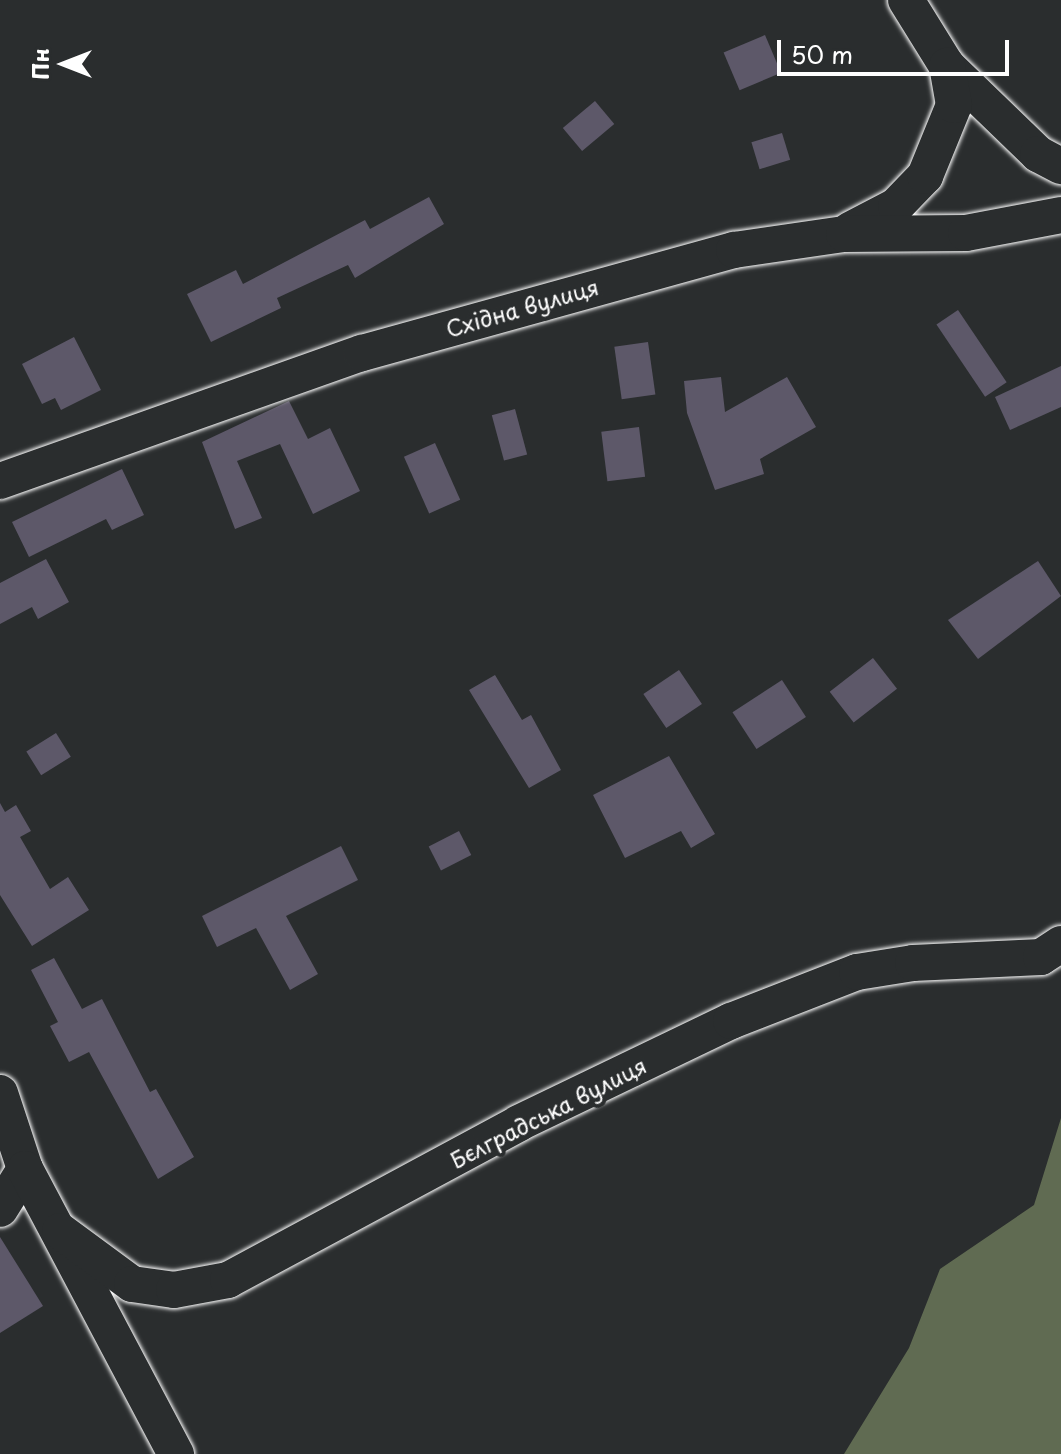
<!DOCTYPE html>
<html>
<head>
<meta charset="utf-8">
<style>
  body { margin:0 }
  #map { position:relative; width:1061px; height:1454px; overflow:hidden; background:#2a2d2e; font-family:"Playpen Sans",sans-serif }
  div>[style] { position:absolute }
  .green>* { inset:0; background:#606b52 }
  .building>* { inset:0; background:#5d5869; transform-origin:0 0 }
  .roads { filter:drop-shadow(0 0 2px #fff) drop-shadow(0 0 2px #fff) }
  .minor>* { height:36px; margin:-18px; padding:0 18px; transform-origin:18px; border-radius:18px; background:#2a2d2e }
  span { translate:-50% -50%; white-space:nowrap; text-align:center; line-height:1.15; -webkit-text-stroke:8px #2a2d2e; paint-order:stroke }
  .street-label { font-size:22px; color:#fff }
  .north { position:absolute; left:24px; top:24px; width:80px; height:80px; -webkit-text-stroke:6px #2a2d2e; paint-order:stroke; rotate:270deg; font-size:22px; font-weight:700; line-height:32px; text-align:center; color:#fff }
  .north::after { content:''; display:block; margin:auto; width:28px; height:36px; background:#fff; clip-path:polygon(50% 0,100% 100%,50% 72%,0 100%) }
  .scale { position:absolute; left:777px; top:40px; width:232px; height:36px; box-sizing:border-box; border:4px solid #fff; border-top:0; padding-left:10px; font-size:24px; line-height:28px; white-space:nowrap; color:#fff; -webkit-text-stroke:6px #2a2d2e; paint-order:stroke }
</style>
</head>
<body>
<div id="map">
  <div class="green">
    <div style="clip-path:polygon(1061px 1118px,1061px 1454px,844px 1454px,909px 1348px,940px 1269px,1034px 1205px)"></div>
  </div>
  <div class="building">
    <div style="left:765px;top:35px;width:41px;height:45px;rotate:67deg"></div>
    <div style="left:595px;top:101px;width:30px;height:42px;rotate:50deg"></div>
    <div style="left:782px;top:133px;width:28px;height:32px;rotate:73deg"></div>
    <div style="clip-path:polygon(429px 197px,444px 224px,355px 278px,348px 265px,277px 298px,281px 308px,211px 342px,187px 294px,236px 270px,243px 284px,365px 220px,370px 229px)"></div>
    <div style="left:958px;top:310px;width:87px;height:26px;rotate:56deg"></div>
    <div style="clip-path:polygon(74px 337px,101px 390px,61px 410px,55px 398px,42px 404px,22px 364px)"></div>
    <div style="left:648px;top:342px;width:53px;height:34px;rotate:82deg"></div>
    <div style="clip-path:polygon(1061px 366px,1061px 407px,1010px 430px,995px 397px)"></div>
    <div style="clip-path:polygon(721px 377px,725px 412px,787px 377px,816px 427px,760px 459px,764px 474px,715px 490px,687px 413px,684px 381px)"></div>
    <div style="clip-path:polygon(289px 401px,308px 439px,330px 428px,360px 491px,313px 514px,280px 444px,237px 461px,262px 518px,235px 529px,202px 442px)"></div>
    <div style="left:515px;top:409px;width:47px;height:24px;rotate:75deg"></div>
    <div style="left:639px;top:427px;width:50px;height:38px;rotate:83deg"></div>
    <div style="left:435px;top:443px;width:62px;height:34px;rotate:66deg"></div>
    <div style="clip-path:polygon(122px 469px,144px 515px,112px 530px,106px 519px,29px 557px,12px 522px)"></div>
    <div style="clip-path:polygon(46px 559px,69px 602px,38px 619px,32px 607px,0 624px,0 583px)"></div>
    <div style="clip-path:polygon(1038px 561px,1061px 596px,978px 659px,948px 620px)"></div>
    <div style="left:873px;top:658px;width:39px;height:55px;rotate:52deg"></div>
    <div style="left:679px;top:670px;width:41px;height:43px;rotate:56deg"></div>
    <div style="clip-path:polygon(495px 675px,522px 720px,531px 715px,561px 770px,529px 788px,469px 690px)"></div>
    <div style="left:782px;top:680px;width:44px;height:59px;rotate:57deg"></div>
    <div style="left:56px;top:733px;width:28px;height:35px;rotate:58deg"></div>
    <div style="clip-path:polygon(669px 756px,715px 834px,691px 848px,681px 831px,625px 858px,593px 795px)"></div>
    <div style="clip-path:polygon(0 803px,5px 812px,16px 805px,31px 831px,20px 837px,50px 889px,68px 877px,89px 910px,32px 946px,0 895px)"></div>
    <div style="left:459px;top:831px;width:27px;height:34px;rotate:63deg"></div>
    <div style="clip-path:polygon(341px 846px,358px 880px,286px 916px,318px 974px,290px 990px,256px 928px,217px 947px,202px 916px)"></div>
    <div style="clip-path:polygon(54px 958px,82px 1009px,102px 999px,150px 1092px,156px 1089px,194px 1157px,158px 1179px,89px 1052px,69px 1062px,50px 1026px,58px 1022px,31px 970px)"></div>
    <div style="clip-path:polygon(0 1237px,43px 1306px,0 1333px)"></div>
  </div>
  <div class="roads">
    <div class="minor">
      <div style="left:906px;top:0;width:78px;rotate:58.2deg"></div>
      <div style="left:947px;top:66px;width:127px;rotate:44deg"></div>
      <div style="left:1038px;top:154px;width:26px;rotate:28deg"></div>
      <div style="left:850px;top:230px;width:52px;rotate:-27.6deg"></div>
      <div style="left:896px;top:206px;width:42px;rotate:-46deg"></div>
      <div style="left:925px;top:176px;width:77px;rotate:-67.8deg"></div>
      <div style="left:954px;top:105px;width:40px;rotate:-100deg"></div>
      <div style="left:0;top:481px;width:384px;rotate:-19.5deg"></div>
      <div style="left:362px;top:353px;width:386px;rotate:-15.5deg"></div>
      <div style="left:734px;top:250px;width:111px;rotate:-8.3deg"></div>
      <div style="left:844px;top:234px;width:122px;rotate:-0.5deg"></div>
      <div style="left:966px;top:233px;width:97px;rotate:-10.7deg"></div>
      <div style="left:0;top:1093px;width:80px;rotate:71.8deg"></div>
      <div style="left:25px;top:1169px;width:47px;rotate:122deg"></div>
      <div style="left:25px;top:1169px;width:323px;rotate:62.1deg"></div>
      <div style="left:60px;top:1231px;width:89px;rotate:36.4deg"></div>
      <div style="left:132px;top:1284px;width:42px;rotate:8.1deg"></div>
      <div style="left:174px;top:1290px;width:55px;rotate:-10.5deg"></div>
      <div style="left:228px;top:1280px;width:331px;rotate:-28.3deg"></div>
      <div style="left:519px;top:1123px;width:235px;rotate:-25.7deg"></div>
      <div style="left:731px;top:1021px;width:135px;rotate:-21.3deg"></div>
      <div style="left:857px;top:972px;width:57px;rotate:-9.1deg"></div>
      <div style="left:913px;top:963px;width:128px;rotate:-2.7deg"></div>
      <div style="left:1041px;top:957px;width:24px;rotate:-33deg"></div>
    </div>
  </div>
  <div class="street-label">
    <span style="left:522px;top:307px;rotate:-16deg">Східна вулиця</span>
    <span style="left:548px;top:1112px;rotate:-27deg">Бєлградська вулиця</span>
  </div>
  <div class="north">Пн</div>
  <div class="scale">50 m</div>
</div>
</body>
</html>
